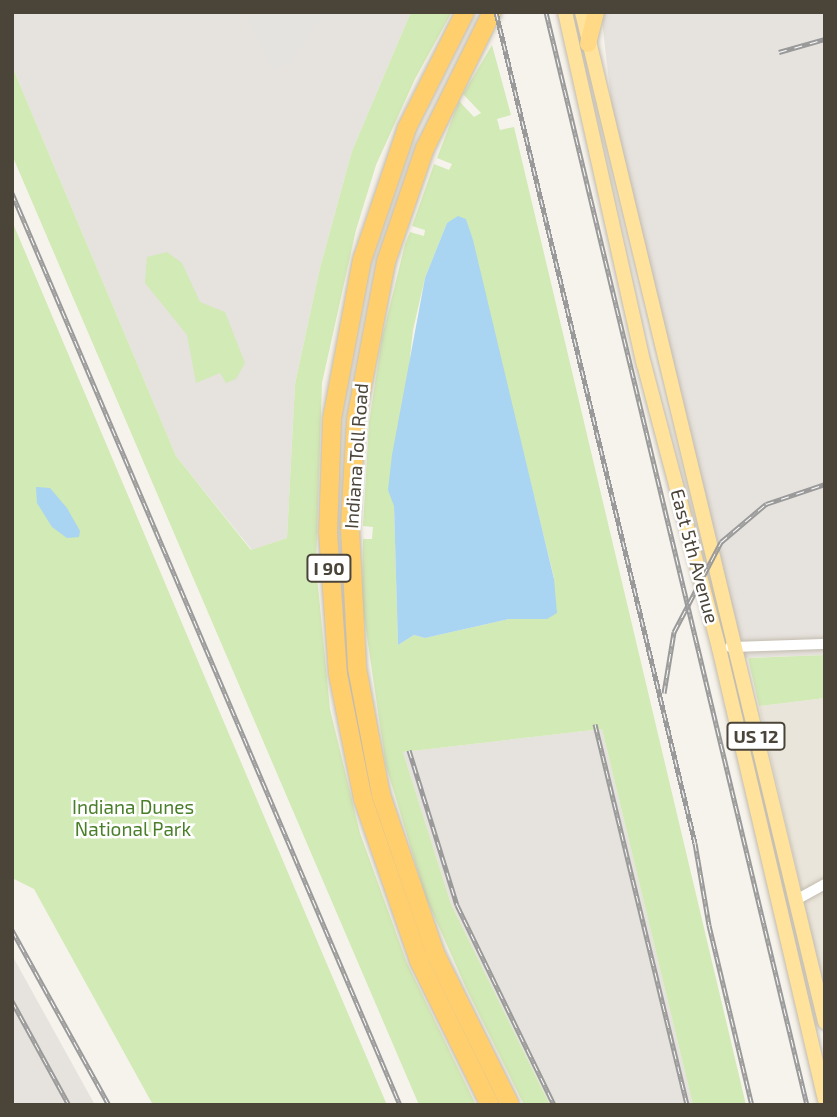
<!DOCTYPE html>
<html>
<head>
<meta charset="utf-8">
<style>
  body { margin:0 }
  #map { position:relative; width:837px; height:1117px; overflow:hidden; background:#f6f3ec; font-family:"Exo 2",sans-serif }
  div>[style] { position:absolute }
  .residential>* { inset:0; background:#eae5da }
  .industrial>* { inset:0; background:#e6e2dd }
  .green>* { inset:0; background:#d2eab5 }
  .parking>* { inset:0; background:#e5e3e0 }
  .water>* { inset:0; background:#a9d4f2 }
  .roads { filter:drop-shadow(0 0 2px #c2bbae) drop-shadow(0 0 2px #c2bbae) }
  .minor>* { height:10px; margin:-5px; padding:0 5px; transform-origin:5px; border-radius:5px; background:#fff }
  .primary>* { height:14px; margin:-7px; padding:0 7px; transform-origin:7px; border-radius:7px; background:#ffe39c }
  .trunk>* { height:16px; margin:-8px; padding:0 8px; transform-origin:8px; border-radius:8px; background:#ffd985 }
  .motorway>* { height:18px; margin:-9px; padding:0 9px; transform-origin:9px; border-radius:9px; background:#ffcf6e }
  .rail>* { height:5px; margin-top:-2.5px; transform-origin:0; background:repeating-linear-gradient(90deg,#fff 0 8px,#9a9a9a 0 16px); box-sizing:border-box; border-block:2px solid #9a9a9a }
  span { translate:-50% -50%; white-space:nowrap; text-align:center; line-height:1.15; -webkit-text-stroke:5px #fff; paint-order:stroke }
  .shield-label span { padding:2px 5px; background:#fff; border:2px solid; border-radius:5px; -webkit-text-stroke-width:0 }
  .shield-label { font-size:18px; color:#4b4439; font-weight:700 }
  .street-label { font-size:19px; color:#4b4439 }
  .park-label { font-size:19px; color:#4a7f2a }
  .frame { position:absolute; inset:0; border:14px solid #4b4439; pointer-events:none }
</style>
</head>
<body>
<div id="map">
  <div class="residential">
    <div style="clip-path:polygon(825px 698px,825px 993px,759px 706px)"></div>
  </div>
  <div class="industrial">
    <div style="clip-path:polygon(12px 12px,411px 12px,352px 151px,320px 268px,295px 384px,287px 538px,252px 550px,176px 456px,12px 66px)"></div>
    <div style="clip-path:polygon(601px 12px,825px 12px,825px 655px,744px 658px,614px 125px)"></div>
    <div style="clip-path:polygon(602px 729px,693px 1105px,550px 1105px,451px 904px,403px 752px)"></div>
    <div style="clip-path:polygon(12px 955px,95px 1105px,12px 1105px)"></div>
  </div>
  <div class="green">
    <div style="clip-path:polygon(411px 12px,452px 12px,415px 79px,376px 165px,356px 230px,322px 383px,316px 566px,330px 709px,360px 833px,407px 963px,476px 1105px,419px 1105px,12px 155px,12px 66px,176px 456px,251px 550px,287px 538px,295px 384px,320px 268px,352px 151px)"></div>
    <div style="clip-path:polygon(evenodd,492px 45px,511px 115px,497px 119px,500px 130px,514px 127px,746px 1105px,693px 1105px,602px 729px,403px 752px,451px 904px,550px 1105px,524px 1105px,466px 988px,426px 898px,386px 766px,362px 603px,363px 539px,372px 539px,373px 527px,363px 526px,369px 422px,382px 338px,405px 244px,410px 232px,424px 236px,425px 230px,412px 226px,434px 164px,449px 170px,452px 164px,437px 158px,459px 101px,474px 117px,481px 113px,463px 94px,492px 45px,466px 219px,554px 578px,547px 619px,509px 619px,425px 638px,414px 635px,398px 645px,394px 505px,413px 330px,425px 278px,447px 223px,466px 219px)"></div>
    <div style="clip-path:polygon(12px 221px,206px 680px,387px 1105px,153px 1105px,34px 889px,12px 878px)"></div>
    <div style="clip-path:polygon(167px 252px,182px 263px,200px 302px,225px 312px,245px 363px,236px 379px,226px 383px,220px 373px,196px 383px,187px 335px,145px 283px,147px 257px)"></div>
    <div style="clip-path:polygon(825px 655px,825px 698px,759px 706px,748px 658px)"></div>
  </div>
  <div class="parking">
    <div style="clip-path:polygon(324px 12px,291px 63px,271px 70px,247px 13px)"></div>
  </div>
  <div class="water">
    <div style="clip-path:polygon(458px 216px,466px 219px,473px 240px,554px 579px,557px 613px,547px 619px,509px 619px,425px 638px,414px 635px,398px 645px,394px 506px,388px 490px,392px 455px,425px 278px,447px 223px)"></div>
    <div style="clip-path:polygon(36px 487px,50px 488px,67px 508px,80px 531px,79px 537px,67px 538px,52px 527px,37px 503px)"></div>
  </div>
  <div class="roads">
    <div class="minor">
      <div style="left:730px;top:647px;width:95px;rotate:-1.8deg"></div>
      <div style="left:796px;top:900px;width:33px;rotate:-29deg"></div>
    </div>
    <div class="primary">
      <div style="left:565px;top:12px;width:361px;rotate:77.4deg"></div>
      <div style="left:644px;top:364px;width:294px;rotate:75.2deg"></div>
      <div style="left:719px;top:648px;width:465px;rotate:76.8deg"></div>
      <div style="left:582px;top:12px;width:1039px;rotate:76.47deg"></div>
    </div>
    <div class="trunk">
      <div style="left:588px;top:44px;width:33px;rotate:-76deg"></div>
    </div>
    <div class="motorway">
      <div style="left:465px;top:12px;width:130px;rotate:116.6deg"></div>
      <div style="left:407px;top:128px;width:139px;rotate:108.8deg"></div>
      <div style="left:362px;top:260px;width:162px;rotate:100.7deg"></div>
      <div style="left:332px;top:419px;width:113px;rotate:92deg"></div>
      <div style="left:328px;top:532px;width:142px;rotate:86deg"></div>
      <div style="left:338px;top:674px;width:127px;rotate:78.7deg"></div>
      <div style="left:363px;top:799px;width:171px;rotate:70.9deg"></div>
      <div style="left:419px;top:961px;width:161px;rotate:63.8deg"></div>
      <div style="left:492px;top:12px;width:152px;rotate:116.2deg"></div>
      <div style="left:425px;top:148px;width:120px;rotate:108.9deg"></div>
      <div style="left:386px;top:262px;width:160px;rotate:100.8deg"></div>
      <div style="left:356px;top:419px;width:109px;rotate:93.2deg"></div>
      <div style="left:350px;top:528px;width:140px;rotate:87.1deg"></div>
      <div style="left:357px;top:668px;width:129px;rotate:79.3deg"></div>
      <div style="left:381px;top:795px;width:167px;rotate:71.1deg"></div>
      <div style="left:435px;top:953px;width:169px;rotate:63.7deg"></div>
    </div>
  </div>
  <div class="rail">
    <div style="left:496px;top:12px;width:854px;rotate:76.53deg"></div>
    <div style="left:695px;top:843px;width:83px;rotate:80.3deg"></div>
    <div style="left:709px;top:925px;width:185px;rotate:76.6deg"></div>
    <div style="left:546px;top:12px;width:1124px;rotate:76.57deg"></div>
    <div style="left:779px;top:52px;width:48px;rotate:-15.8deg"></div>
    <div style="left:12px;top:193px;width:991px;rotate:66.95deg"></div>
    <div style="left:664px;top:693px;width:62px;rotate:-80.7deg"></div>
    <div style="left:674px;top:632px;width:102px;rotate:-62.4deg"></div>
    <div style="left:721px;top:542px;width:59px;rotate:-40.2deg"></div>
    <div style="left:766px;top:504px;width:62px;rotate:-18.7deg"></div>
    <div style="left:595px;top:724px;width:392px;rotate:76.4deg"></div>
    <div style="left:409px;top:750px;width:162px;rotate:72.8deg"></div>
    <div style="left:457px;top:905px;width:222px;rotate:64.1deg"></div>
    <div style="left:12px;top:930px;width:200px;rotate:61deg"></div>
    <div style="left:12px;top:1001px;width:119px;rotate:61.3deg"></div>
  </div>
  <div class="shield-label">
    <span style="left:329px;top:568px">I 90</span>
    <span style="left:756px;top:736px">US 12</span>
  </div>
  <div class="street-label">
    <span style="left:356px;top:456px;rotate:-86deg">Indiana Toll Road</span>
    <span style="left:695px;top:556px;rotate:75deg">East 5th Avenue</span>
  </div>
  <div class="park-label">
    <span style="left:133px;top:818px">Indiana Dunes<br>National Park</span>
  </div>
  <div class="frame"></div>
</div>
</body>
</html>
